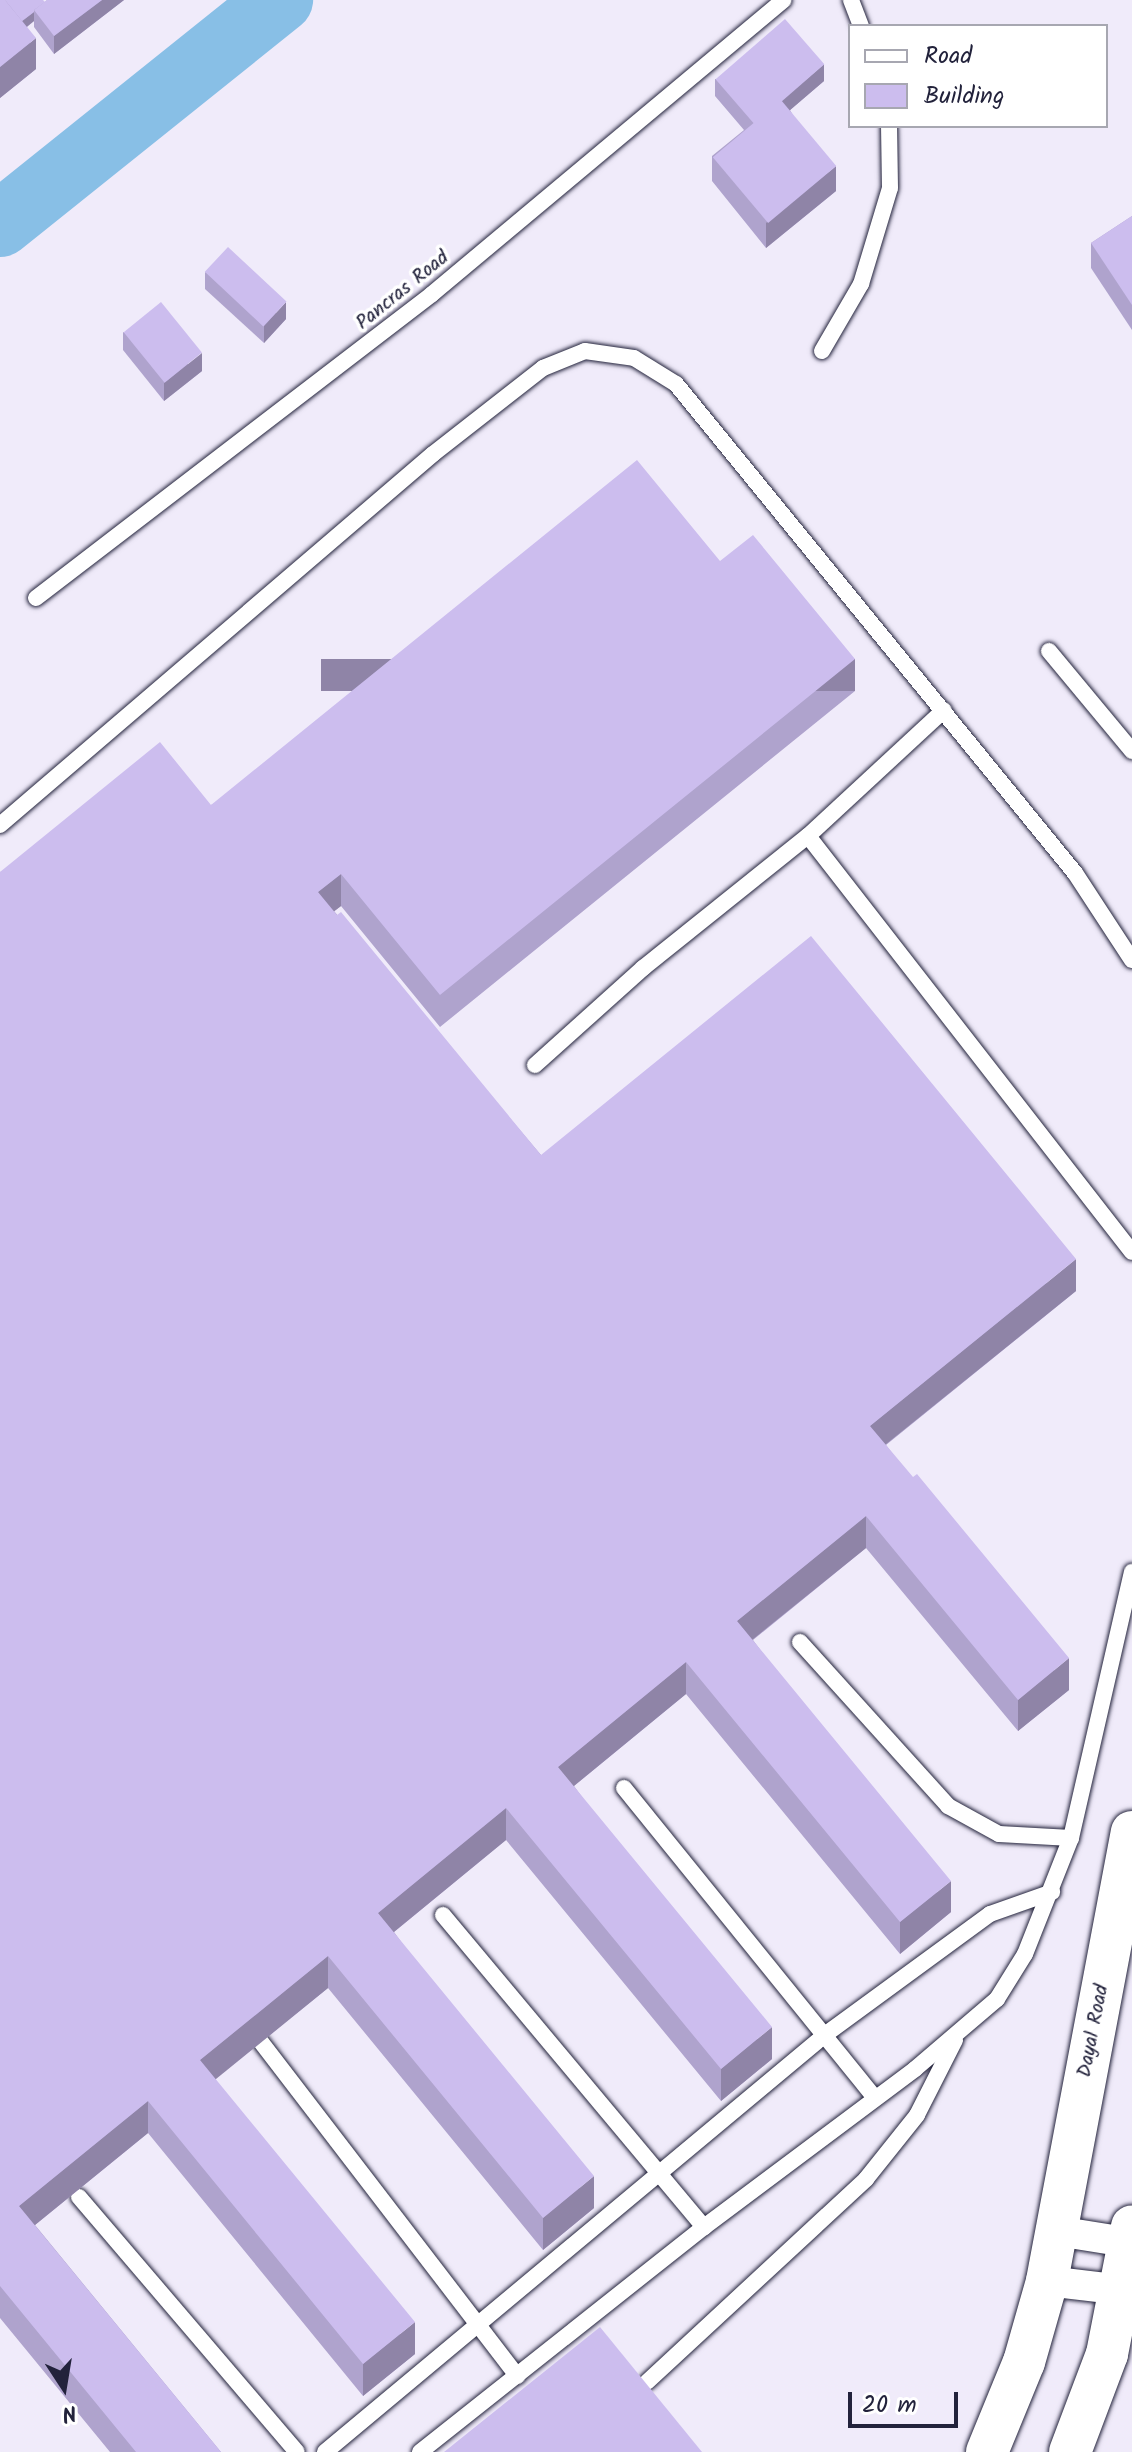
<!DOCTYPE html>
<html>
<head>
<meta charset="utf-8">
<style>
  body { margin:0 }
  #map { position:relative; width:1132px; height:2452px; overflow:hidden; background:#f0ebfa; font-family:Kalam,sans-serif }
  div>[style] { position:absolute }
  .river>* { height:66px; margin:-33px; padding:0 33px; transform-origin:33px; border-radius:33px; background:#88bfe6 }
  .roads { filter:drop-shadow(0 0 2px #22223b) drop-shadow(0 0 2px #22223b) }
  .lane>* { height:16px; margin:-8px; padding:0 8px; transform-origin:8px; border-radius:8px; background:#fff }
  .street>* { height:30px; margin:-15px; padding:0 15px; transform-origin:15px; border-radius:15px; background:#fff }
  .secondary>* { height:42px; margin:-21px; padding:0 21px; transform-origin:21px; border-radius:21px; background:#fff }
  .wall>* { inset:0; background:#afa3cd }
  .shaded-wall>* { inset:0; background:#8f84a7; transform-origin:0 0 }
  .building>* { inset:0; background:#ccbdee; transform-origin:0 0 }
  span { translate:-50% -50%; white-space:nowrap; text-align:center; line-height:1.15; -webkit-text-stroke:7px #fff; paint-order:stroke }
  .street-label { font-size:20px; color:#22223b }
  .legend { position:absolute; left:848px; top:24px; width:260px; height:104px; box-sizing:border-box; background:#fff; border:2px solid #a7a7b1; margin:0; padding:10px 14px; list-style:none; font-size:24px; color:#22223b }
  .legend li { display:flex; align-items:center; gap:16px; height:40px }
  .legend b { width:40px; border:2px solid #a7a7b1 }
  .north { position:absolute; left:24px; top:2348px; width:80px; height:80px; -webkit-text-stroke:6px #fff; paint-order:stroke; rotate:168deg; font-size:22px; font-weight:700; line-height:32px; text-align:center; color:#22223b }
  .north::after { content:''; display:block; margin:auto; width:28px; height:36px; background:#22223b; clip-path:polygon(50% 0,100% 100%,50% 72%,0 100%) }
  .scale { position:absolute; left:848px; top:2392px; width:110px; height:36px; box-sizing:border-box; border:4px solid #22223b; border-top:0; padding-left:10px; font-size:24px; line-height:28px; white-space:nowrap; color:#22223b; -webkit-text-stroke:6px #fff; paint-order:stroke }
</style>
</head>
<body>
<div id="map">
  <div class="river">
    <div style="left:0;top:224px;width:359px;rotate:-38.7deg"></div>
  </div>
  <div class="roads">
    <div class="lane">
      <div style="left:851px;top:0;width:28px;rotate:69deg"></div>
      <div style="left:822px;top:351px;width:78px;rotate:-59.8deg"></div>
      <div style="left:861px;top:284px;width:100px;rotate:-73.2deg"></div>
      <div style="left:890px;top:188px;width:62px;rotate:-90.9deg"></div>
      <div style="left:36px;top:598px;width:499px;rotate:-37.5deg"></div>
      <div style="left:432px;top:294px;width:458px;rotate:-39.9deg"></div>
      <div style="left:1049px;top:651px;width:130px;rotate:50.3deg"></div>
      <div style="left:0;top:825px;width:570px;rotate:-40.59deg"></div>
      <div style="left:433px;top:454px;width:140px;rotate:-38deg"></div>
      <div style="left:543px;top:368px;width:45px;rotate:-22deg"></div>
      <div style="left:585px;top:351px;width:49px;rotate:8.1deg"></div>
      <div style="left:634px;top:358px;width:49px;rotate:31.8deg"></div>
      <div style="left:676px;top:384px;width:631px;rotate:50.79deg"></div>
      <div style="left:1075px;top:873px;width:104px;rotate:56.8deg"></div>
      <div style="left:808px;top:836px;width:527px;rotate:52.09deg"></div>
      <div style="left:535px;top:1065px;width:145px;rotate:-41.9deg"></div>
      <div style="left:643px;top:968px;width:211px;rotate:-38.7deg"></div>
      <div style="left:808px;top:836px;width:185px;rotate:-42.8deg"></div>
      <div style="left:800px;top:1642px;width:221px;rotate:47.9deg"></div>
      <div style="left:948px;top:1806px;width:58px;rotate:28.8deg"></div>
      <div style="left:999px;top:1834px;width:72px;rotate:3.2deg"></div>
      <div style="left:624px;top:1788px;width:397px;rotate:51deg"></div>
      <div style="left:443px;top:1915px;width:407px;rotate:50.1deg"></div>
      <div style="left:261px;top:2042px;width:421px;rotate:52.5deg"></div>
      <div style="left:79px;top:2197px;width:335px;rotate:49.5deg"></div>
      <div style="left:647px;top:2382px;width:299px;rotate:-42.8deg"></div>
      <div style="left:866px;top:2179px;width:82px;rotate:-51.4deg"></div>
      <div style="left:917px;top:2115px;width:84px;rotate:-63.1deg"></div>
      <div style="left:325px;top:2452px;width:652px;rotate:-39.84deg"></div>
      <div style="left:826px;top:2034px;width:203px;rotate:-36.2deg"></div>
      <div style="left:990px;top:1914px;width:66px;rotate:-19.5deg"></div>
      <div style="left:420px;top:2452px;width:362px;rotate:-38.4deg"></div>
      <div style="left:704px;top:2227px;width:264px;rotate:-36.8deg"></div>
      <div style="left:915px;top:2069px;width:108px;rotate:-40.5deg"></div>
      <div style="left:997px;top:1999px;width:53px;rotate:-58.1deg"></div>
      <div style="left:1025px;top:1954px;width:125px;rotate:-68.4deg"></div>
      <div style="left:1071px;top:1838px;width:273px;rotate:-77.1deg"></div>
    </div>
    <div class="street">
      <div style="left:1057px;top:2231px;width:76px;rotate:9.1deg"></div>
      <div style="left:1047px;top:2281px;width:86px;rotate:6.7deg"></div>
    </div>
    <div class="secondary">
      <div style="left:987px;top:2452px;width:97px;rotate:-67.7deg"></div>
      <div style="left:1024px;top:2362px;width:84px;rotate:-74.1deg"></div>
      <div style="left:1047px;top:2281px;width:457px;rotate:-79.3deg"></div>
      <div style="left:1070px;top:2452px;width:105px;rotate:-69.3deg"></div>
      <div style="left:1107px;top:2354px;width:130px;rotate:-78.9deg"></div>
    </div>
  </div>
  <div class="wall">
    <div style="clip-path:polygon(0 0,45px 2px,47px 0,124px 0,54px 54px,34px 27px,34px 21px,27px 27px,36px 69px,0 98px)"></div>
    <div style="clip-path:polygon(715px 79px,824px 81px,790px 110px,836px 191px,766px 248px,712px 181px,712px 156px,744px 130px,715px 96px)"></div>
    <div style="clip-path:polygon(1132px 216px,1132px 330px,1091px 268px,1091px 243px)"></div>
    <div style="clip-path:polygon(205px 272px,286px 319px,264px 343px,205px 289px)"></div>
    <div style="clip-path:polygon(123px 332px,202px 371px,164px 401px,123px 350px)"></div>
    <div style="clip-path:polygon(720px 561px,855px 691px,440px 1027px,341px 906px,334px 911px,541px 1155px,1076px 1291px,886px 1445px,1069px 1690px,1018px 1731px,866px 1548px,753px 1640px,951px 1912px,900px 1954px,686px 1694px,574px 1786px,772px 2059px,721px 2101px,506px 1840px,394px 1932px,594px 2208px,543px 2250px,328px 1988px,215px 2079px,415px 2354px,363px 2396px,148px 2133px,35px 2225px,221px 2452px,110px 2452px,0 2318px,0 872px,211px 805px)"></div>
  </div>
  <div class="shaded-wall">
    <div style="clip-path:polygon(102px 0,124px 0,54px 54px,54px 36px)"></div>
    <div style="clip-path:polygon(34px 12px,34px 21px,16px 35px,16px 26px)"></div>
    <div style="clip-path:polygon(36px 38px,36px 69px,0 98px,0 67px)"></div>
    <div style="clip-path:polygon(824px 64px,824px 81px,754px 141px,754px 124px)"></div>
    <div style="clip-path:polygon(836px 166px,836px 191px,766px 248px,766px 223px)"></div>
    <div style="clip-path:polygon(286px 302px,286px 319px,264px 343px,264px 326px)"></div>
    <div style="clip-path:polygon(202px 353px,202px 371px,164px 401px,164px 383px)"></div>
    <div style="left:855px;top:659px;width:32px;height:534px;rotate:90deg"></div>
    <div style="clip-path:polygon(341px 874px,341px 906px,318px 924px,318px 892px)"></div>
    <div style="clip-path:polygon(1076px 1259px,1076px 1291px,870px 1457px,870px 1426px)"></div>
    <div style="clip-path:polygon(866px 1516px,866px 1548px,737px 1652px,737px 1621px)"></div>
    <div style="clip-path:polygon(1069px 1658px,1069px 1690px,1018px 1731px,1018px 1700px)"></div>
    <div style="clip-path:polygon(686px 1662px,686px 1694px,558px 1799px,558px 1767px)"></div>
    <div style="clip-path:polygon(506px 1808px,506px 1840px,378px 1945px,378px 1913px)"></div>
    <div style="clip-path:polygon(951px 1881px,951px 1912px,900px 1954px,900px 1922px)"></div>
    <div style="clip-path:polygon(328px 1956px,328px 1988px,200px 2092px,200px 2060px)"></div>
    <div style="clip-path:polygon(772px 2027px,772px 2059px,721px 2101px,721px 2069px)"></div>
    <div style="clip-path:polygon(148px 2101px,148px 2133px,19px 2238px,19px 2206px)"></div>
    <div style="clip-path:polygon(594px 2176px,594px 2208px,543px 2250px,543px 2218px)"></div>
    <div style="clip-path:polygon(415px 2322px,415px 2354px,363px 2396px,363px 2364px)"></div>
  </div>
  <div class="building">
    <div style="clip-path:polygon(0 0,5px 0,36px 38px,0 67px)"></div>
    <div style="clip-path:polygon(5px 0,43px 0,45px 2px,34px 10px,34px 12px,22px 21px)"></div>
    <div style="clip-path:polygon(47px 0,102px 0,54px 36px,34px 10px)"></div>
    <div style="left:785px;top:19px;width:60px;height:92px;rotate:49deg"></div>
    <div style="left:781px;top:100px;width:86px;height:89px;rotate:50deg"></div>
    <div style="clip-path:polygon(1132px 216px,1132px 305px,1091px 243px)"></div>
    <div style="left:228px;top:247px;width:80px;height:34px;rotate:43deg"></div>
    <div style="left:161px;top:302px;width:65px;height:48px;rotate:51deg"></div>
    <div style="clip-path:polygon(637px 460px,720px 561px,753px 535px,855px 659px,440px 995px,341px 874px,318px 892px,337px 915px,341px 912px,541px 1155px,811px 936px,1076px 1259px,870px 1426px,913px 1477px,917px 1474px,1069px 1658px,1018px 1700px,866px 1516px,737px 1621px,951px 1881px,900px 1922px,686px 1662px,558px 1767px,772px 2027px,721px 2069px,506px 1808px,378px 1913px,594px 2176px,543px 2218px,328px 1956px,200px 2060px,415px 2322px,363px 2364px,148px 2101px,19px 2206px,221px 2452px,136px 2452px,0 2286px,0 872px,160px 742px,211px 805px)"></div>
    <div style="clip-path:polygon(600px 2327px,702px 2452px,444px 2452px)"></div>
  </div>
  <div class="street-label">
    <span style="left:403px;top:291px;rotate:-39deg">Pancras Road</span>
    <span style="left:1094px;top:2031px;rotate:-79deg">Dayal Road</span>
  </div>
  <ul class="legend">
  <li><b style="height:10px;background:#fff"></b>Road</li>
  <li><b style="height:22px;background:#ccbdee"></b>Building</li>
  </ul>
  <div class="north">N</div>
  <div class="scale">20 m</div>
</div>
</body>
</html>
